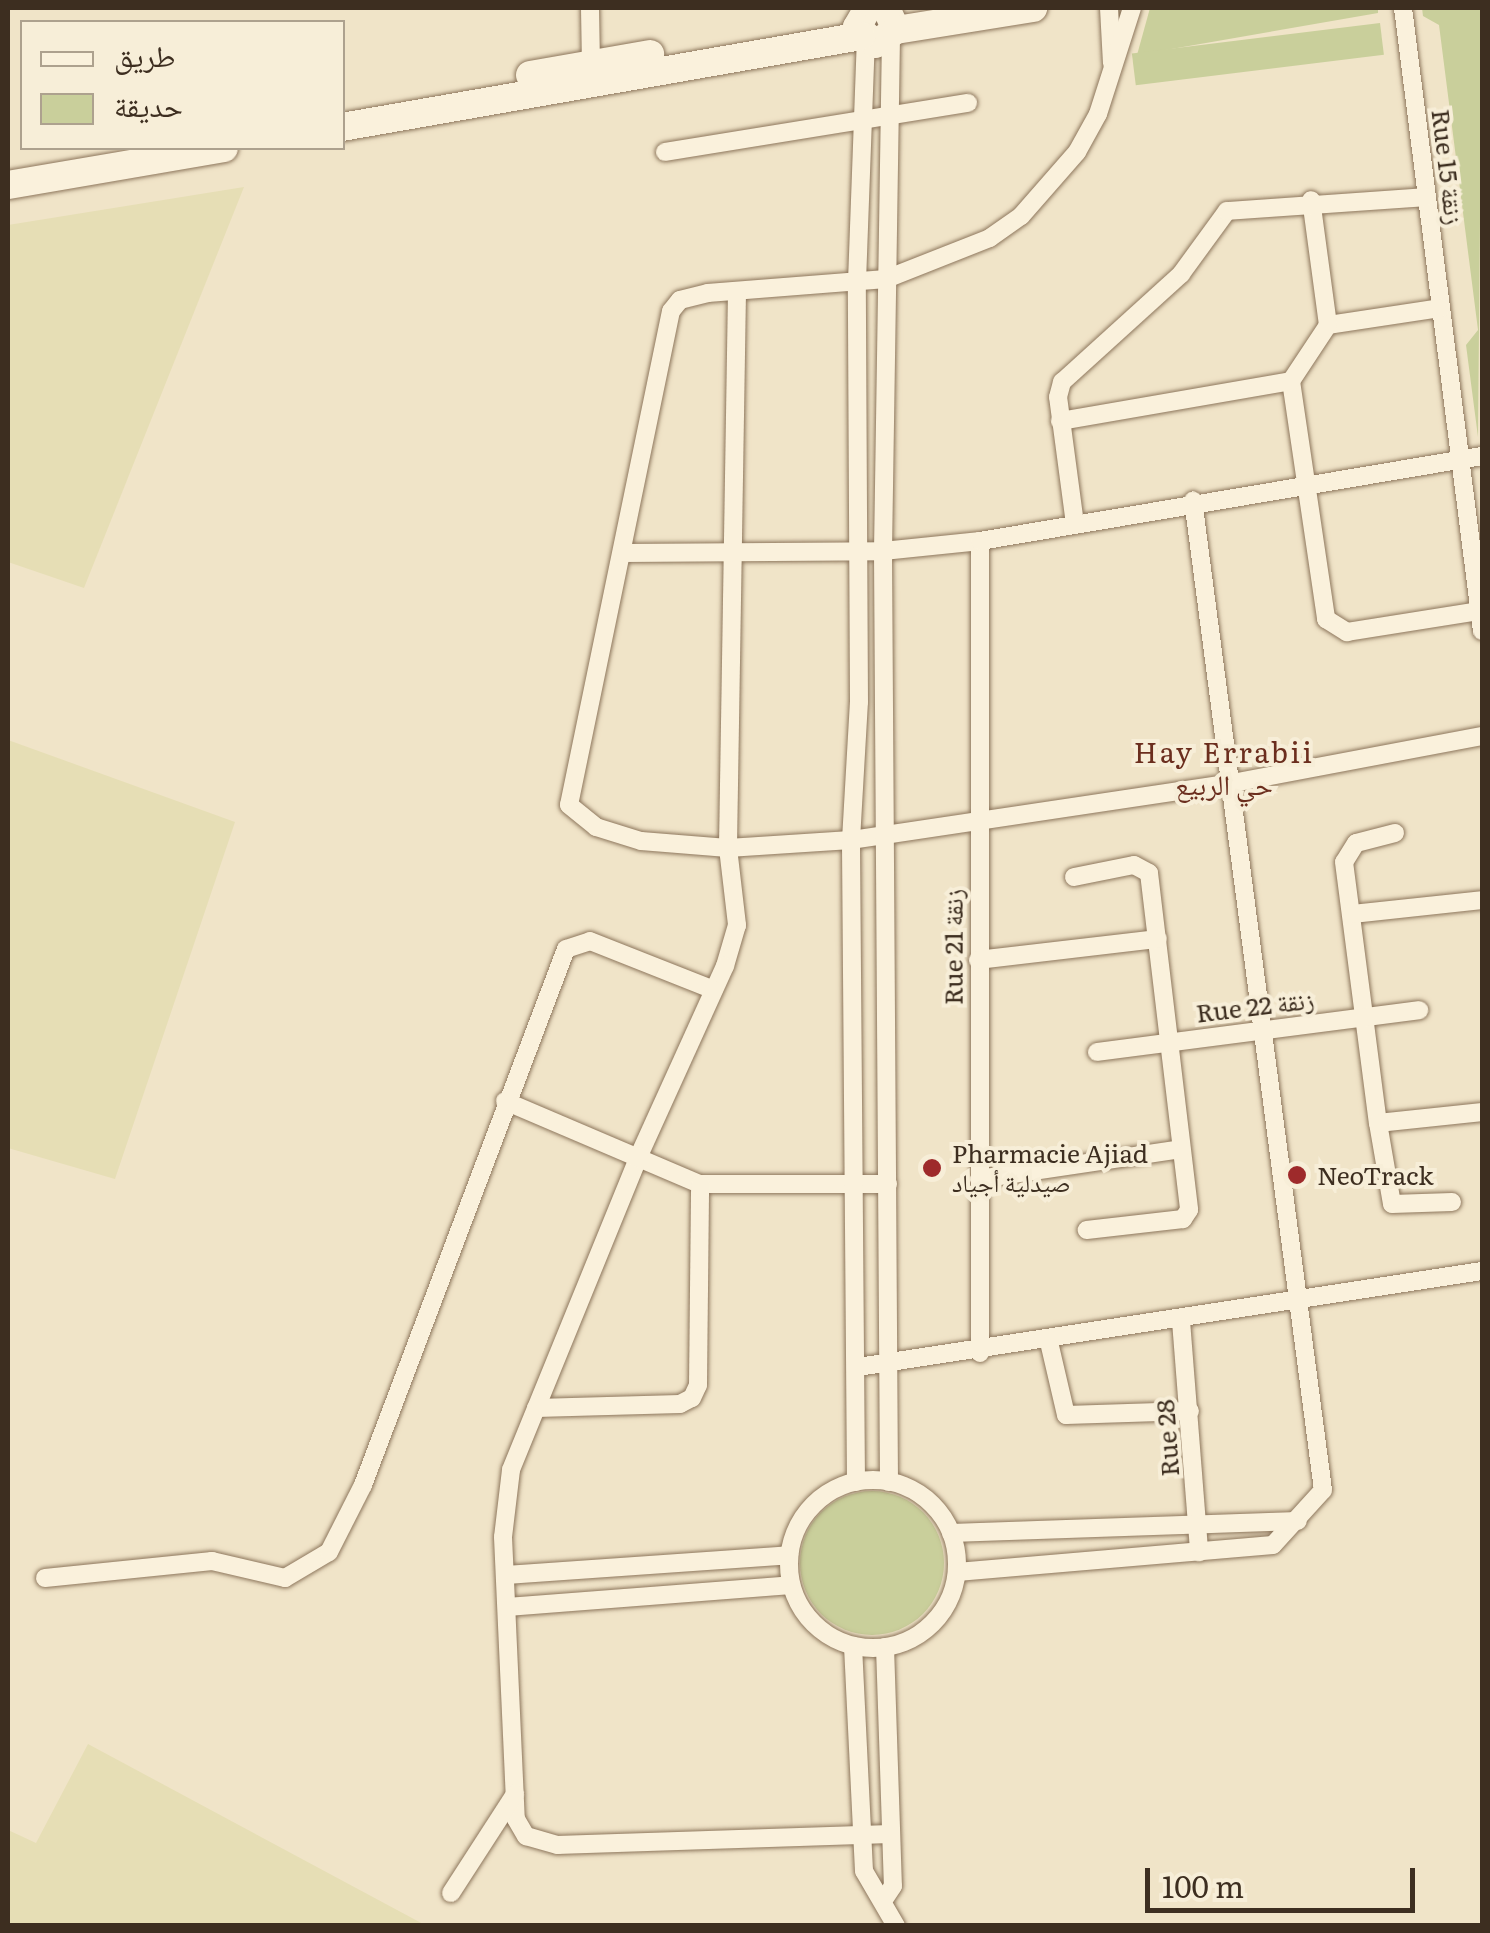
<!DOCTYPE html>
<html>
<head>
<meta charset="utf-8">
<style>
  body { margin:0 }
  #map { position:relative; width:1490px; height:1933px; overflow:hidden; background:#f0e4c8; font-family:Literata,"Noto Naskh Arabic",serif }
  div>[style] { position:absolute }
  .farmland>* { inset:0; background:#e6deb5 }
  .green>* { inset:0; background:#c9cf9b; transform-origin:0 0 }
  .round { border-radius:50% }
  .roads { filter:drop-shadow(0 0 2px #8d765c) drop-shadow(0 0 2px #8d765c) }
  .street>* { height:18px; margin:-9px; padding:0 9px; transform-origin:9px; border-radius:9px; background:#faf1dc }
  .street>.ring { margin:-9px; padding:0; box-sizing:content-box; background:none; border:18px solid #faf1dc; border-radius:50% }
  .secondary>* { height:28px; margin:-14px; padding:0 14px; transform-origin:14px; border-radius:14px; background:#faf1dc }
  .dots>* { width:28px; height:28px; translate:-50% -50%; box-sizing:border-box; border:5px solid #f7eed8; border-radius:50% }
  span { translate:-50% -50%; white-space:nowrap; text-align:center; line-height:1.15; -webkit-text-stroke:8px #f7eed8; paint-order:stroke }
  .street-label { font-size:25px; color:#3d2e20 }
  .poi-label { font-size:25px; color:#3d2e20 }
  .left { translate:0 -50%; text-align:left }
  .neighbourhood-label { font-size:28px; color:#6b2e1e; letter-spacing:2.5px }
  .frame { position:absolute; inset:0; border:10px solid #3d2e20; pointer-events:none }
  .legend { position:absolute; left:20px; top:20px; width:325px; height:130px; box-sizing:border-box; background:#f7eed8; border:2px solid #ada18e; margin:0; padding:12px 18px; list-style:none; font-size:30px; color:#3d2e20 }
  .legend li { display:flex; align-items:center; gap:20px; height:50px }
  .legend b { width:50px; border:2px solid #ada18e }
  .scale { position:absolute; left:1145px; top:1868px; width:270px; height:45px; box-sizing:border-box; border:5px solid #3d2e20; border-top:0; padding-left:12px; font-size:30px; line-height:35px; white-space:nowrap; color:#3d2e20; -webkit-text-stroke:8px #f7eed8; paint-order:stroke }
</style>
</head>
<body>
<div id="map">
  <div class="farmland">
    <div style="clip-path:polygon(244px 187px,84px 588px,8px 562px,8px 225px)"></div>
    <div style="clip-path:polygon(8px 740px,235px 822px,115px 1179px,8px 1148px)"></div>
    <div style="clip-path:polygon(88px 1744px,425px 1925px,8px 1925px,8px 1830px,36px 1843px)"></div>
  </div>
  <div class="green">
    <div style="clip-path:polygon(1150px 8px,1378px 8px,1378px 13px,1137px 55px)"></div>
    <div style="clip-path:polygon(1422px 8px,1482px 8px,1478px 437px,1466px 345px,1478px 330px,1439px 25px,1423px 16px)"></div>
    <div style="left:1380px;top:23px;width:32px;height:250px;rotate:83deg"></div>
    <div class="round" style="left:800px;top:1491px;width:144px;height:144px"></div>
  </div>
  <div class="roads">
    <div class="street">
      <div style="left:590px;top:8px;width:56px;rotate:89deg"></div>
      <div style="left:1109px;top:8px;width:55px;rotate:86.9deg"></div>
      <div style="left:1132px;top:8px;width:111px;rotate:107.8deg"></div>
      <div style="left:1098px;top:114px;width:43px;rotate:118.9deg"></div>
      <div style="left:1077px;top:152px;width:85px;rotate:131.2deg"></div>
      <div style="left:1021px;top:216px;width:38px;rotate:145deg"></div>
      <div style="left:990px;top:238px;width:112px;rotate:158.5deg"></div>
      <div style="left:886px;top:279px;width:179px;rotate:175.5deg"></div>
      <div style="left:708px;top:293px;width:29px;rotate:166deg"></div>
      <div style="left:680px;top:300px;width:14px;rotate:129deg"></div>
      <div style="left:671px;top:311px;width:504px;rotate:101.67deg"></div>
      <div style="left:569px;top:805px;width:35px;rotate:39deg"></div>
      <div style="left:596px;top:827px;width:47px;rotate:17.3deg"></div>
      <div style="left:641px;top:841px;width:87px;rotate:4.6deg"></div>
      <div style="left:728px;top:848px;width:123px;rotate:-3.7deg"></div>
      <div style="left:851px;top:840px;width:386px;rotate:-8.5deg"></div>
      <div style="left:1233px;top:783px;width:253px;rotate:-10.7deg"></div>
      <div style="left:1403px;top:8px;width:628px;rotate:82.77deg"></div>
      <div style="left:665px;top:152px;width:307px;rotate:-9.2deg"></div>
      <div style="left:737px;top:292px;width:556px;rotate:90.93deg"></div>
      <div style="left:728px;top:848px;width:78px;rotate:83.3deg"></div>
      <div style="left:737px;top:925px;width:43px;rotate:106.3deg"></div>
      <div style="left:725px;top:966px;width:209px;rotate:114.4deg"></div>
      <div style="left:639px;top:1156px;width:339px;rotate:112.2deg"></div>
      <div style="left:511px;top:1470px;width:67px;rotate:96.8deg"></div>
      <div style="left:503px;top:1537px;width:282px;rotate:87.4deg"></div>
      <div style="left:516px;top:1819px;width:20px;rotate:60deg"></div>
      <div style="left:526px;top:1836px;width:33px;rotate:16deg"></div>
      <div style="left:558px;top:1845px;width:331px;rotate:-1.9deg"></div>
      <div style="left:1328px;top:325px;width:114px;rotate:-8.6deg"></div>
      <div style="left:1291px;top:381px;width:241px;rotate:81.6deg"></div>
      <div style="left:1326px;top:619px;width:25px;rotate:32deg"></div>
      <div style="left:1347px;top:632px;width:135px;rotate:-9deg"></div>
      <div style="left:1060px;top:421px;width:234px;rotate:-9.8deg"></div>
      <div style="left:1291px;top:381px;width:67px;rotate:-56.5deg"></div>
      <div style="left:1328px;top:325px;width:126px;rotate:-97.7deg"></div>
      <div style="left:1075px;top:524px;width:128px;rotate:-97.6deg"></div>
      <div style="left:1058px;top:397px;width:16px;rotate:-75deg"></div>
      <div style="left:1062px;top:382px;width:161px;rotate:-42.2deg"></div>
      <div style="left:1181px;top:274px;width:78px;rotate:-53.9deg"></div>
      <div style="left:1227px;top:211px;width:199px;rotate:-4deg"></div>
      <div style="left:980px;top:541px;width:812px;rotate:90deg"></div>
      <div style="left:623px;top:553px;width:260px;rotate:-0.4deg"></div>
      <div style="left:883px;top:551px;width:98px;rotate:-5.9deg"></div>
      <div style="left:980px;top:541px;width:509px;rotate:-9.61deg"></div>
      <div style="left:1395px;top:833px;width:40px;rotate:165.6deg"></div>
      <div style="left:1356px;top:843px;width:22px;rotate:122deg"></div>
      <div style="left:1344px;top:862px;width:263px;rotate:82.6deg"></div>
      <div style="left:1378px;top:1123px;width:105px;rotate:-6deg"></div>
      <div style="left:1074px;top:877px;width:61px;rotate:-11.3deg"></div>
      <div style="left:1134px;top:865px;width:17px;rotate:28deg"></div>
      <div style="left:1149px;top:873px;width:339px;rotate:83.2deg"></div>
      <div style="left:1189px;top:1210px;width:11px;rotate:124deg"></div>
      <div style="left:1183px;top:1219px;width:97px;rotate:173.5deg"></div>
      <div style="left:1352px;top:914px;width:131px;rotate:-6.1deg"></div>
      <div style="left:978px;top:960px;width:181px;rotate:-6.7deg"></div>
      <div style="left:1097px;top:1052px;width:325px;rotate:-7.4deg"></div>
      <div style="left:505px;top:1101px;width:212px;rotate:23.1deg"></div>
      <div style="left:700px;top:1184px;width:188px"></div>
      <div style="left:1378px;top:1123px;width:82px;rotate:80.2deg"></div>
      <div style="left:1392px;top:1204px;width:60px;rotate:-1.9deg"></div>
      <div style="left:979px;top:1179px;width:204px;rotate:-8.4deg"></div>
      <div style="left:1181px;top:1321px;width:232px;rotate:85.5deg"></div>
      <div style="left:1049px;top:1342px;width:75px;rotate:76.9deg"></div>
      <div style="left:1066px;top:1415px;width:124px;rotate:-1.8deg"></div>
      <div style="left:858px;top:1367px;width:631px;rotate:-8.75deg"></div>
      <div style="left:536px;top:1408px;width:144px;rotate:-1.6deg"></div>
      <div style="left:680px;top:1404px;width:13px;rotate:-27deg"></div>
      <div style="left:692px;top:1398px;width:14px;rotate:-65deg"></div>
      <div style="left:698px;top:1385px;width:201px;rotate:-89.4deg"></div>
      <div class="ring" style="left:789px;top:1480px;width:150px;height:150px"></div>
      <div style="left:856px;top:1482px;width:642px;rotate:-90.45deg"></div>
      <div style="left:851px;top:840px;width:138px;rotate:-86.7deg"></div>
      <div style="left:859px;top:702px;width:420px;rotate:-90.3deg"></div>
      <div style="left:857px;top:282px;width:241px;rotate:-87.9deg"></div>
      <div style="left:889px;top:1482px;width:931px;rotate:-90.37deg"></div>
      <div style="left:883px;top:551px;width:513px;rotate:-89.11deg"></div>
      <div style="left:951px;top:1533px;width:347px;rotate:-2deg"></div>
      <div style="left:957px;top:1572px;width:317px;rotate:-4.9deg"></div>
      <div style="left:1273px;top:1545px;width:74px;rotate:-47.7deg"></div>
      <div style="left:1323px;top:1490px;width:998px;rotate:-97.48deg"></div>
      <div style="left:506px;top:1575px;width:284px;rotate:-4deg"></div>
      <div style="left:45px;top:1578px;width:168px;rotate:-5.8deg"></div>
      <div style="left:212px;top:1561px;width:75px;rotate:13.1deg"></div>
      <div style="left:285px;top:1578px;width:51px;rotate:-30.6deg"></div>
      <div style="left:329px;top:1552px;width:75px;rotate:-63.1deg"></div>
      <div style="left:363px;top:1485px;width:573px;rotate:-69.26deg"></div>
      <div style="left:566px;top:949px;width:25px;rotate:-18deg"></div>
      <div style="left:590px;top:941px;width:133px;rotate:21.6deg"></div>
      <div style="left:507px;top:1607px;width:285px;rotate:-4.4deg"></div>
      <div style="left:853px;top:1646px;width:225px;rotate:87.2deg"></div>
      <div style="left:864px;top:1871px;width:64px;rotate:59.8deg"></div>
      <div style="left:885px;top:1647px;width:239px;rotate:88.1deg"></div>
      <div style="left:893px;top:1886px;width:14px;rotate:124deg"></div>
      <div style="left:451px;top:1893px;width:118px;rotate:-57.1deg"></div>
    </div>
    <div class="secondary">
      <div style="left:868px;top:8px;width:22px;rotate:120deg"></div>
      <div style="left:857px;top:27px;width:25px;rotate:43deg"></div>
      <div style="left:875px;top:44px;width:25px;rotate:-34deg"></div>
      <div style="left:896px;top:30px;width:24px;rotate:-114deg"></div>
      <div style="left:896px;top:30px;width:139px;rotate:-9.1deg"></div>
      <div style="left:530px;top:75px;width:122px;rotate:-9.9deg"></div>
      <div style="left:342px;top:127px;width:527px;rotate:-9.94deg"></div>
      <div style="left:8px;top:185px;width:219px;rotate:-9.7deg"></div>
    </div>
  </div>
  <div class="dots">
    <div style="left:932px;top:1168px;background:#9e2a2b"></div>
    <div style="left:1297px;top:1175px;background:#9e2a2b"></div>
  </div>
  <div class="street-label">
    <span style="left:1448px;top:167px;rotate:83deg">Rue 15 زنقة</span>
    <span style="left:953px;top:947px;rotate:-90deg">Rue 21 زنقة</span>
    <span style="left:1255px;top:1006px;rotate:-7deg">Rue 22 زنقة</span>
    <span style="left:1167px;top:1438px;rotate:-94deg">Rue 28</span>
  </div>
  <div class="poi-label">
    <span class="left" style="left:952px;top:1168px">Pharmacie Ajiad<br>صيدلية أجياد</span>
    <span class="left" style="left:1317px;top:1175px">NeoTrack</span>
  </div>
  <div class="neighbourhood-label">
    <span style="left:1224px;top:767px">Hay Errabii<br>حي الربيع</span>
  </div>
  <div class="frame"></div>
  <ul class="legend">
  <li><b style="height:12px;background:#faf1dc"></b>طريق</li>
  <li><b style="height:28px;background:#c9cf9b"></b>حديقة</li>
  </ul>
  <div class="scale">100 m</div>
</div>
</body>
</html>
